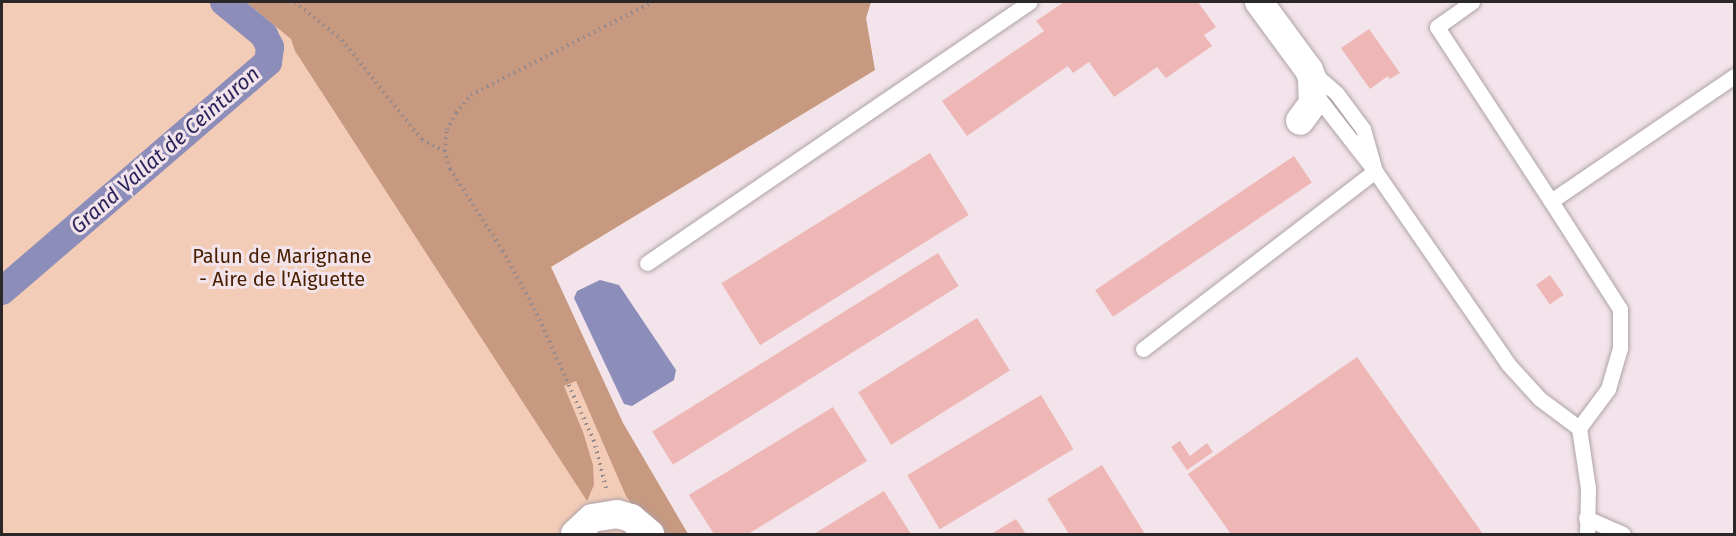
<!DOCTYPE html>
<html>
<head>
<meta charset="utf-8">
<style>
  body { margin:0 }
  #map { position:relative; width:1736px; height:536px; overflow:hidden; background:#f2e4ea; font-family:"Fira Sans",sans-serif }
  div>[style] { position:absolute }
  .green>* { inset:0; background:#f3ccb7 }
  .forest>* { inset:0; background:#c69980 }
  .water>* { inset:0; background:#8d8db9 }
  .canal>* { height:28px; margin:-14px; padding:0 14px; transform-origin:14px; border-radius:14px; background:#8d8db9 }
  .building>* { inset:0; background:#eeb7b6; transform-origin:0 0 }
  .path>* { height:4px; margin-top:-2px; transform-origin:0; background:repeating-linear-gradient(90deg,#92888c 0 1.5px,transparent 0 6px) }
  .roads { filter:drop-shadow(0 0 2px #afa2a8) drop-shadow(0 0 2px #afa2a8) }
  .lane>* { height:15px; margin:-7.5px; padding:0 7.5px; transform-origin:7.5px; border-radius:7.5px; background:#fff }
  .street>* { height:28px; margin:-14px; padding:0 14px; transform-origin:14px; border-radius:14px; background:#fff }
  span { translate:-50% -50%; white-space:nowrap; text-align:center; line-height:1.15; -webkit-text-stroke:6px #f2e4ea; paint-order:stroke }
  .park-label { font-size:20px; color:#4a2002 }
  .water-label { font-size:21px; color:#2c255c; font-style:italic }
  .frame { position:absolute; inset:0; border:3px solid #2b2628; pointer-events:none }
</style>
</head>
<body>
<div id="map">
  <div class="green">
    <div style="clip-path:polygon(2px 2px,828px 2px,875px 70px,551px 267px,623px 423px,688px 534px,2px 534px)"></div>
  </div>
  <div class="forest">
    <div style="clip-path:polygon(246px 2px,871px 2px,866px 18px,875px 70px,551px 267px,623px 423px,688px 534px,655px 534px,626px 496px,576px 381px,564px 386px,583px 432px,593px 465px,594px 485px,587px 501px,295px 51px,291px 39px)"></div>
  </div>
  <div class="water">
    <div style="clip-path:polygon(600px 280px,619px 285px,676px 370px,674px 380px,632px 406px,624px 404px,574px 298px,577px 291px)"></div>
  </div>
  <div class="canal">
    <div style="left:2px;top:291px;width:351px;rotate:-40.7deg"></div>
    <div style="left:268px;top:62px;width:15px;rotate:-82deg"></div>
    <div style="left:270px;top:47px;width:13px;rotate:-117deg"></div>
    <div style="left:264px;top:35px;width:52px;rotate:-140.5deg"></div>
  </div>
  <div class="building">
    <div style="clip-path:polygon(1064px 2px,1198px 2px,1216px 27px,1204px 35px,1212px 46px,1166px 78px,1157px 67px,1114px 97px,1089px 62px,1073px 73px,1068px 66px,967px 136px,942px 101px,1044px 31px,1036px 21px)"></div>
    <div style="clip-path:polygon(1369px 29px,1400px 73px,1390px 79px,1388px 76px,1370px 89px,1341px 48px)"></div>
    <div style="left:930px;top:153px;width:73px;height:246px;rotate:58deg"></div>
    <div style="left:1294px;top:156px;width:32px;height:240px;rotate:56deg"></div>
    <div style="left:938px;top:253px;width:39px;height:337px;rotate:58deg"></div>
    <div style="left:1550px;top:275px;width:24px;height:17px;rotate:55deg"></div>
    <div style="left:977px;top:318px;width:62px;height:140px;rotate:58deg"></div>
    <div style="clip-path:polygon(1357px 357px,1483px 534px,1231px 534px,1188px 474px)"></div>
    <div style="left:1041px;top:395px;width:63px;height:156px;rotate:59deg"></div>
    <div style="clip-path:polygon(833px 407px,867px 461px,748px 534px,714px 534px,689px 495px)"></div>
    <div style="clip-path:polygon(1180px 441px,1190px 456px,1207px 443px,1213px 452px,1187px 470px,1171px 447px)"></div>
    <div style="clip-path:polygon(1102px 465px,1145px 534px,1069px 534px,1047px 499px)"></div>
    <div style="clip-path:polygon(884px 491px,911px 534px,814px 534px)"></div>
    <div style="clip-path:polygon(1016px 519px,1026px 534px,991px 534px)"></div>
  </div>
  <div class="path">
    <div style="left:295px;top:2px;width:60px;rotate:39deg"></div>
    <div style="left:342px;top:40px;width:128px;rotate:51.3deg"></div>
    <div style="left:422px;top:140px;width:25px;rotate:26deg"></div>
    <div style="left:606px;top:488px;width:49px;rotate:-104.3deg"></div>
    <div style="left:594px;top:441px;width:144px;rotate:-114.2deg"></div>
    <div style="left:535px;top:310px;width:67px;rotate:-118.5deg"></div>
    <div style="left:503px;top:251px;width:98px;rotate:-122.9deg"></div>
    <div style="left:450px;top:169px;width:19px;rotate:-106deg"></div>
    <div style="left:445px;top:151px;width:21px;rotate:-85deg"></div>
    <div style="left:447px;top:130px;width:19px;rotate:-62deg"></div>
    <div style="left:456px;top:113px;width:23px;rotate:-50deg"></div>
    <div style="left:471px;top:95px;width:204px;rotate:-27.1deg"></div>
  </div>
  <div class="roads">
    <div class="lane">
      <div style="left:1472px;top:2px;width:43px;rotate:144.5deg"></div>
      <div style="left:1437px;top:27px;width:208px;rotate:56.8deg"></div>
      <div style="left:1312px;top:72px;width:33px;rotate:41deg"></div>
      <div style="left:1337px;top:94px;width:44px;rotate:53.4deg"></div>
      <div style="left:1363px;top:129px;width:44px;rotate:74.1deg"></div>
      <div style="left:1375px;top:171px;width:98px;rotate:-127.9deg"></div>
      <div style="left:647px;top:263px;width:463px;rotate:-34.3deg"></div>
      <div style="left:1143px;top:349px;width:292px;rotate:-37.5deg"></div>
      <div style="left:1375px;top:171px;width:234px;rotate:55.4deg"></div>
      <div style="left:1508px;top:364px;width:47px;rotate:47.6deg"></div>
      <div style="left:1540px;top:399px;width:49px;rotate:36.6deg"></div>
      <div style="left:1579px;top:428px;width:61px;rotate:81.5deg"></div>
      <div style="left:1588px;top:488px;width:46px;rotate:91.2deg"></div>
      <div style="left:1579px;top:428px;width:49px;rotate:-53.4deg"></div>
      <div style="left:1608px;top:389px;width:43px;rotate:-73.7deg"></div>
      <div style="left:1620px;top:348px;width:39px;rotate:-90deg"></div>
      <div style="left:1620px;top:309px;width:128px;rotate:-122.6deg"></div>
      <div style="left:1551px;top:201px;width:222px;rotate:-34.3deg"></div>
      <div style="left:1586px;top:518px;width:40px;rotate:23.4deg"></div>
    </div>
    <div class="street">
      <div style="left:1259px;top:2px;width:84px;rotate:53.7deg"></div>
      <div style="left:1309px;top:70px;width:9px;rotate:69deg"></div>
      <div style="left:1312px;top:78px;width:25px;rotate:88deg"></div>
      <div style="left:1313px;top:103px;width:22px;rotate:126deg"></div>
      <div style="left:575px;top:534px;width:23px;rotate:-43deg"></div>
      <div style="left:592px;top:518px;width:25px;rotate:-9deg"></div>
      <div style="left:617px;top:514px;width:15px;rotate:16deg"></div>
      <div style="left:631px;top:518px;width:25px;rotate:40deg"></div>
    </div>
  </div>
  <div class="park-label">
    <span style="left:282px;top:268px">Palun de Marignane<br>- Aire de l'Aiguette</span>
  </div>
  <div class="water-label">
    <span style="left:165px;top:150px;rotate:-41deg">Grand Vallat de Ceinturon</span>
  </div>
  <div class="frame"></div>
</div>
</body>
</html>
